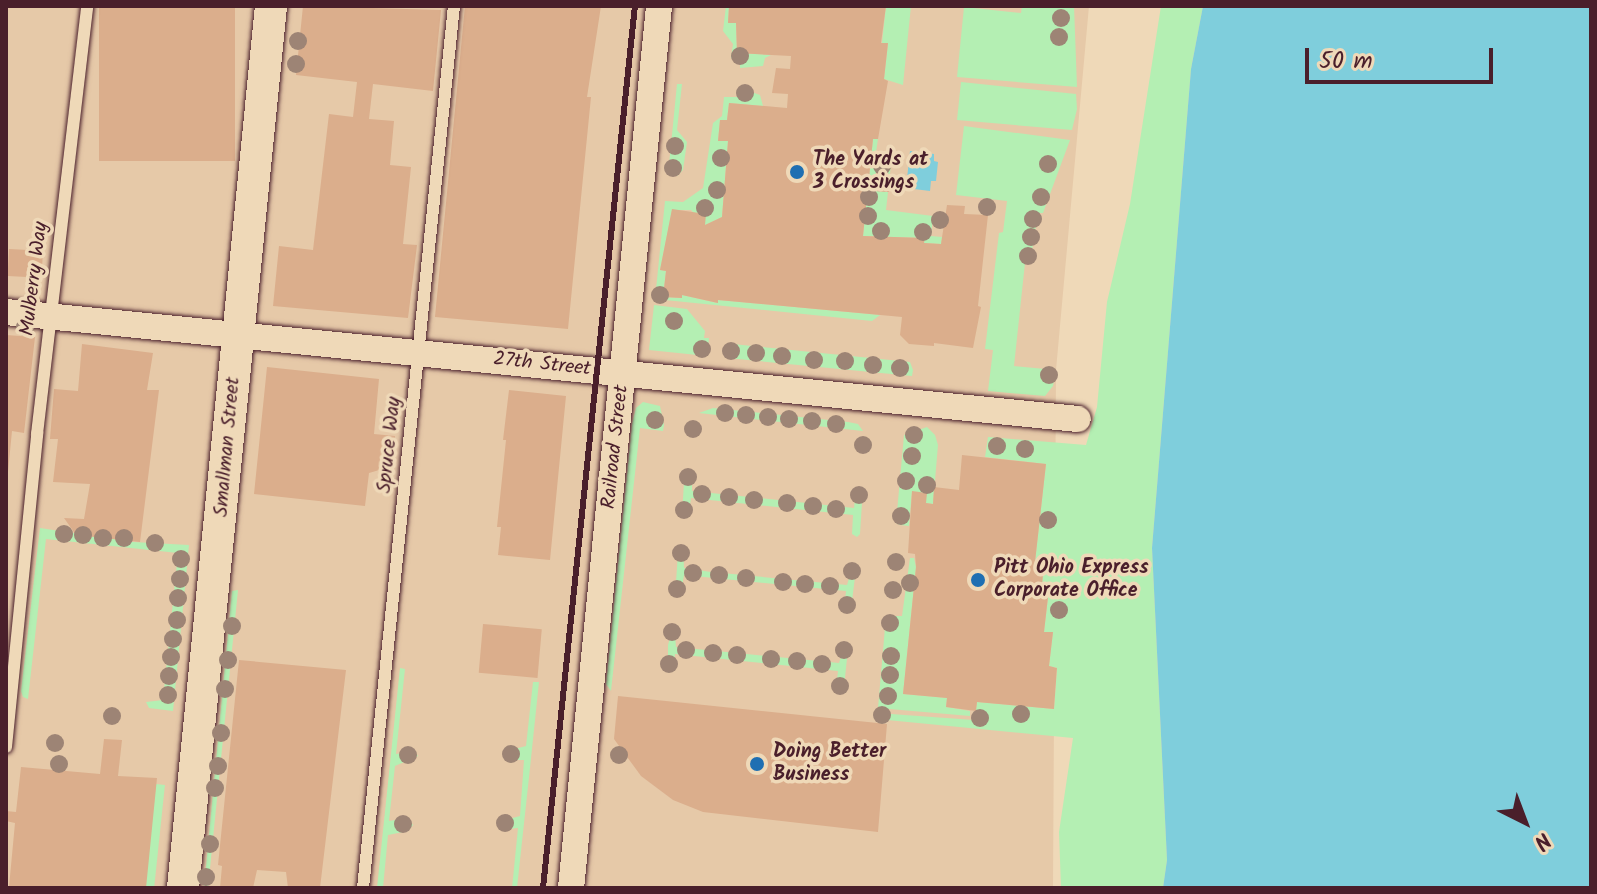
<!DOCTYPE html>
<html>
<head>
<meta charset="utf-8">
<style>
  body { margin:0 }
  #map { position:relative; width:1597px; height:894px; overflow:hidden; background:#efd9b8; font-family:Kalam,sans-serif }
  div>[style] { position:absolute }
  .built>* { inset:0; background:#e6c9a8 }
  .green>* { inset:0; background:#b4efb3; transform-origin:0 0 }
  .water>* { inset:0; background:#7fcedc }
  .building>* { inset:0; background:#dbae8c; transform-origin:0 0 }
  .roads { filter:drop-shadow(0 0 2px #4a1f2b) drop-shadow(0 0 2px #4a1f2b) }
  .service>* { height:12px; margin:-6px; padding:0 6px; transform-origin:6px; border-radius:6px; background:#efd9b8 }
  .minor>* { height:26px; margin:-13px; padding:0 13px; transform-origin:13px; border-radius:13px; background:#efd9b8 }
  .tertiary>* { height:32px; margin:-16px; padding:0 16px; transform-origin:16px; border-radius:16px; background:#efd9b8 }
  .rail>* { height:6px; margin:-3px; padding:0 3px; transform-origin:3px; border-radius:3px; background:#4a1f2b }
  .trees>* { width:18px; height:18px; margin:-9px; border-radius:50%; background:#9d8475 }
  .dots>* { width:22px; height:22px; translate:-50% -50%; box-sizing:border-box; border:4px solid #efd9b8; border-radius:50% }
  span { translate:-50% -50%; white-space:nowrap; text-align:center; line-height:1.15; -webkit-text-stroke:7px #efd9b8; paint-order:stroke }
  .poi-label { font-size:20px; color:#4a1f2b; font-weight:700 }
  .left { translate:0 -50%; text-align:left }
  .street-label { font-size:20px; color:#4a1f2b }
  .frame { position:absolute; inset:0; border:8px solid #4a1f2b; pointer-events:none }
  .north { position:absolute; left:1485px; top:782px; width:80px; height:80px; -webkit-text-stroke:6px #efd9b8; paint-order:stroke; rotate:138deg; font-size:22px; font-weight:700; line-height:32px; text-align:center; color:#4a1f2b }
  .north::after { content:''; display:block; margin:auto; width:28px; height:36px; background:#4a1f2b; clip-path:polygon(50% 0,100% 100%,50% 72%,0 100%) }
  .scale { position:absolute; left:1305px; top:48px; width:188px; height:36px; box-sizing:border-box; border:4px solid #4a1f2b; border-top:0; padding-left:10px; font-size:24px; line-height:28px; white-space:nowrap; color:#4a1f2b; -webkit-text-stroke:6px #efd9b8; paint-order:stroke }
</style>
</head>
<body>
<div id="map">
  <div class="built">
    <div style="clip-path:polygon(6px 6px,1089px 6px,1056px 370px,1053px 888px,6px 888px)"></div>
  </div>
  <div class="green">
    <div style="clip-path:polygon(726px 6px,729px 6px,728px 22px,736px 23px,737px 53px,771px 55px,765px 58px,763px 66px,740px 68px,740px 59px,731px 58px,733px 44px,723px 31px)"></div>
    <div style="clip-path:polygon(886px 6px,911px 6px,903px 85px,884px 79px,888px 44px,882px 43px)"></div>
    <div style="clip-path:polygon(1022px 6px,1074px 6px,1077px 87px,957px 77px,964px 7px,1021px 13px)"></div>
    <div style="clip-path:polygon(1161px 6px,1203px 6px,1191px 69px,1152px 548px,1167px 860px,1163px 888px,1061px 888px,1059px 832px,1073px 738px,877px 719px,877px 713px,974px 720px,977px 702px,1054px 709px,1057px 668px,1049px 666px,1053px 632px,1044px 632px,1048px 598px,1041px 596px,1044px 563px,1035px 562px,1046px 464px,985px 457px,988px 437px,1086px 445px,1097px 407px,1107px 302px,1130px 204px)"></div>
    <div style="clip-path:polygon(961px 82px,1076px 94px,1077px 109px,1072px 130px,957px 120px)"></div>
    <div style="clip-path:polygon(677px 84px,682px 84px,677px 130px,687px 142px,683px 170px,677px 176px,668px 175px)"></div>
    <div style="clip-path:polygon(740px 88px,760px 95px,763px 106px,729px 103px,727px 120px,720px 120px,718px 141px,728px 141px,722px 217px,705px 225px,691px 210px,672px 210px,660px 270px,666px 271px,663px 297px,681px 298px,682px 295px,717px 303px,718px 300px,880px 315px,872px 321px,655px 299px,665px 201px,683px 202px,703px 188px,713px 123px,722px 116px,724px 97px,738px 97px)"></div>
    <div style="clip-path:polygon(964px 126px,1070px 140px,1043px 213px,1038px 213px,1030px 263px,1025px 263px,1014px 366px,1056px 370px,1053px 386px,1045px 396px,988px 391px,993px 350px,985px 349px,999px 233px,1003px 232px,1007px 201px,956px 195px)"></div>
    <div style="clip-path:polygon(873px 139px,878px 139px,875px 159px,891px 161px,890px 174px,876px 173px,875px 191px,888px 192px,886px 210px,933px 216px,931px 236px,942px 237px,941px 244px,924px 243px,924px 238px,863px 236px)"></div>
    <div style="clip-path:polygon(654px 305px,687px 309px,705px 331px,704px 338px,709px 338px,707px 356px,649px 350px)"></div>
    <div style="clip-path:polygon(733px 344px,910px 362px,913px 370px,912px 376px,727px 358px,728px 348px)"></div>
    <div style="clip-path:polygon(643px 402px,660px 406px,664px 425px,663px 431px,640px 428px,611px 691px,606px 684px,632px 424px,636px 408px)"></div>
    <div style="clip-path:polygon(713px 408px,848px 422px,858px 424px,863px 431px,699px 413px)"></div>
    <div style="clip-path:polygon(927px 427px,935px 435px,938px 445px,933px 504px,926px 503px,912px 491px,909px 526px,900px 525px,896px 523px,904px 435px)"></div>
    <div style="clip-path:polygon(688px 471px,692px 475px,692px 491px,854px 508px,856px 490px,863px 487px,860px 534px,857px 537px,852px 534px,853px 515px,691px 498px,689px 512px,682px 515px,684px 482px)"></div>
    <div style="clip-path:polygon(40px 528px,133px 542px,189px 545px,173px 711px,149px 708px,146px 702px,163px 700px,178px 553px,46px 539px,28px 699px,23px 697px,21px 691px)"></div>
    <div style="clip-path:polygon(683px 547px,684px 568px,711px 572px,847px 585px,853px 565px,856px 569px,851px 609px,844px 611px,846px 591px,684px 575px,681px 593px,675px 596px,678px 553px)"></div>
    <div style="clip-path:polygon(910px 558px,914px 558px,916px 567px,903px 694px,947px 698px,946px 707px,970px 711px,970px 716px,878px 708px,886px 616px,902px 616px)"></div>
    <div style="clip-path:polygon(238px 590px,208px 888px,204px 888px,232px 591px)"></div>
    <div style="clip-path:polygon(674px 624px,676px 647px,839px 663px,845px 645px,848px 649px,844px 687px,841px 692px,836px 688px,838px 671px,675px 654px,673px 667px,668px 673px,668px 645px)"></div>
    <div style="clip-path:polygon(400px 668px,405px 669px,396px 754px,414px 751px,418px 756px,395px 766px,389px 821px,408px 818px,413px 825px,408px 831px,388px 835px,383px 888px,377px 888px)"></div>
    <div style="clip-path:polygon(533px 682px,539px 682px,530px 768px,517px 888px,512px 888px,518px 828px,500px 830px,497px 822px,520px 816px,524px 760px,507px 760px,503px 752px,526px 746px)"></div>
    <div style="left:156px;top:784px;width:9px;height:104px;rotate:6deg"></div>
  </div>
  <div class="water">
    <div style="clip-path:polygon(1203px 6px,1591px 6px,1591px 888px,1163px 888px,1167px 860px,1152px 548px,1191px 69px)"></div>
    <div style="clip-path:polygon(910px 151px,934px 154px,934px 161px,938px 162px,936px 181px,931px 181px,930px 191px,906px 188px)"></div>
  </div>
  <div class="building">
    <div style="left:99px;top:6px;width:136px;height:155px"></div>
    <div style="clip-path:polygon(303px 6px,441px 10px,433px 91px,373px 84px,369px 119px,394px 121px,390px 165px,411px 167px,403px 244px,417px 245px,408px 318px,273px 306px,279px 246px,313px 250px,329px 114px,353px 117px,357px 82px,296px 75px)"></div>
    <div style="clip-path:polygon(465px 6px,601px 6px,587px 97px,591px 97px,568px 329px,435px 317px)"></div>
    <div style="clip-path:polygon(729px 6px,886px 6px,881px 43px,888px 43px,884px 79px,888px 81px,878px 139px,873px 139px,863px 236px,925px 238px,924px 243px,941px 244px,947px 205px,965px 206px,964px 214px,988px 215px,978px 306px,981px 307px,973px 348px,934px 343px,934px 346px,909px 344px,900px 335px,902px 317px,718px 300px,718px 303px,682px 295px,682px 298px,663px 297px,666px 271px,660px 270px,672px 209px,706px 214px,705px 225px,722px 217px,728px 141px,718px 141px,720px 120px,727px 120px,729px 103px,787px 108px,788px 94px,772px 93px,776px 68px,790px 69px,791px 56px,737px 53px,736px 23px,728px 23px)"></div>
    <div style="left:876px;top:173px;width:14px;height:18px;rotate:4deg"></div>
    <div style="left:9px;top:249px;width:34px;height:27px;rotate:3deg"></div>
    <div style="clip-path:polygon(6px 335px,35px 337px,24px 433px,12px 431px,8px 472px)"></div>
    <div style="clip-path:polygon(82px 344px,153px 353px,147px 390px,159px 390px,140px 542px,76px 535px,64px 518px,84px 519px,90px 484px,53px 482px,58px 439px,50px 439px,54px 389px,78px 391px)"></div>
    <div style="clip-path:polygon(267px 367px,379px 379px,374px 434px,395px 436px,393px 466px,369px 473px,365px 506px,254px 494px)"></div>
    <div style="clip-path:polygon(509px 390px,566px 396px,550px 560px,498px 555px,501px 527px,497px 527px,506px 440px,503px 440px)"></div>
    <div style="clip-path:polygon(962px 455px,1046px 464px,1035px 562px,1044px 563px,1041px 596px,1048px 597px,1044px 632px,1053px 632px,1049px 666px,1057px 668px,1054px 709px,977px 702px,976px 711px,946px 707px,947px 698px,903px 694px,916px 567px,915px 554px,908px 553px,912px 491px,927px 493px,926px 503px,933px 504px,934px 487px,959px 490px)"></div>
    <div style="left:483px;top:624px;width:59px;height:49px;rotate:5deg"></div>
    <div style="clip-path:polygon(239px 660px,346px 670px,320px 888px,288px 888px,286px 872px,257px 870px,253px 888px,220px 888px,222px 866px,218px 865px)"></div>
    <div style="clip-path:polygon(618px 696px,887px 724px,878px 832px,703px 812px,673px 800px,641px 776px,614px 739px)"></div>
    <div style="clip-path:polygon(104px 739px,122px 740px,118px 776px,157px 778px,146px 888px,9px 887px,15px 823px,6px 821px,6px 811px,16px 812px,21px 767px,100px 774px)"></div>
  </div>
  <div class="roads">
    <div class="service">
      <div style="left:6px;top:747px;width:315px;rotate:-84.3deg"></div>
      <div style="left:37px;top:434px;width:431px;rotate:-83.3deg"></div>
      <div style="left:363px;top:888px;width:887px;rotate:-84.11deg"></div>
    </div>
    <div class="minor">
      <div style="left:6px;top:312px;width:1077px;rotate:5.7deg"></div>
      <div style="left:571px;top:888px;width:886px;rotate:-84.3deg"></div>
    </div>
    <div class="tertiary">
      <div style="left:183px;top:888px;width:886px;rotate:-84.3deg"></div>
    </div>
  </div>
  <div class="rail">
    <div style="left:543px;top:888px;width:887px;rotate:-84.05deg"></div>
  </div>
  <div class="trees">
    <div style="left:1061px;top:18px"></div>
    <div style="left:1059px;top:37px"></div>
    <div style="left:298px;top:41px"></div>
    <div style="left:740px;top:56px"></div>
    <div style="left:296px;top:64px"></div>
    <div style="left:745px;top:93px"></div>
    <div style="left:675px;top:146px"></div>
    <div style="left:721px;top:158px"></div>
    <div style="left:1048px;top:164px"></div>
    <div style="left:882px;top:166px"></div>
    <div style="left:673px;top:168px"></div>
    <div style="left:717px;top:190px"></div>
    <div style="left:869px;top:197px"></div>
    <div style="left:1041px;top:197px"></div>
    <div style="left:987px;top:207px"></div>
    <div style="left:705px;top:208px"></div>
    <div style="left:868px;top:216px"></div>
    <div style="left:1033px;top:219px"></div>
    <div style="left:940px;top:220px"></div>
    <div style="left:881px;top:231px"></div>
    <div style="left:923px;top:232px"></div>
    <div style="left:1031px;top:237px"></div>
    <div style="left:1028px;top:256px"></div>
    <div style="left:660px;top:295px"></div>
    <div style="left:674px;top:321px"></div>
    <div style="left:25px;top:327px"></div>
    <div style="left:702px;top:349px"></div>
    <div style="left:731px;top:351px"></div>
    <div style="left:756px;top:353px"></div>
    <div style="left:782px;top:356px"></div>
    <div style="left:814px;top:360px"></div>
    <div style="left:845px;top:361px"></div>
    <div style="left:873px;top:365px"></div>
    <div style="left:900px;top:368px"></div>
    <div style="left:1049px;top:375px"></div>
    <div style="left:725px;top:413px"></div>
    <div style="left:746px;top:415px"></div>
    <div style="left:768px;top:417px"></div>
    <div style="left:789px;top:419px"></div>
    <div style="left:655px;top:420px"></div>
    <div style="left:812px;top:421px"></div>
    <div style="left:836px;top:424px"></div>
    <div style="left:693px;top:429px"></div>
    <div style="left:914px;top:435px"></div>
    <div style="left:863px;top:445px"></div>
    <div style="left:997px;top:446px"></div>
    <div style="left:1025px;top:449px"></div>
    <div style="left:912px;top:456px"></div>
    <div style="left:688px;top:477px"></div>
    <div style="left:906px;top:481px"></div>
    <div style="left:927px;top:485px"></div>
    <div style="left:702px;top:494px"></div>
    <div style="left:859px;top:495px"></div>
    <div style="left:729px;top:497px"></div>
    <div style="left:754px;top:500px"></div>
    <div style="left:787px;top:503px"></div>
    <div style="left:813px;top:506px"></div>
    <div style="left:836px;top:509px"></div>
    <div style="left:684px;top:510px"></div>
    <div style="left:901px;top:516px"></div>
    <div style="left:1048px;top:520px"></div>
    <div style="left:64px;top:534px"></div>
    <div style="left:83px;top:535px"></div>
    <div style="left:103px;top:538px"></div>
    <div style="left:124px;top:538px"></div>
    <div style="left:155px;top:543px"></div>
    <div style="left:681px;top:553px"></div>
    <div style="left:181px;top:559px"></div>
    <div style="left:896px;top:562px"></div>
    <div style="left:852px;top:571px"></div>
    <div style="left:693px;top:573px"></div>
    <div style="left:719px;top:575px"></div>
    <div style="left:746px;top:578px"></div>
    <div style="left:180px;top:579px"></div>
    <div style="left:783px;top:582px"></div>
    <div style="left:910px;top:583px"></div>
    <div style="left:805px;top:584px"></div>
    <div style="left:830px;top:586px"></div>
    <div style="left:677px;top:589px"></div>
    <div style="left:893px;top:590px"></div>
    <div style="left:178px;top:598px"></div>
    <div style="left:847px;top:605px"></div>
    <div style="left:1059px;top:610px"></div>
    <div style="left:177px;top:620px"></div>
    <div style="left:890px;top:623px"></div>
    <div style="left:232px;top:626px"></div>
    <div style="left:672px;top:632px"></div>
    <div style="left:173px;top:639px"></div>
    <div style="left:686px;top:650px"></div>
    <div style="left:844px;top:650px"></div>
    <div style="left:713px;top:653px"></div>
    <div style="left:737px;top:655px"></div>
    <div style="left:891px;top:656px"></div>
    <div style="left:171px;top:657px"></div>
    <div style="left:771px;top:659px"></div>
    <div style="left:228px;top:660px"></div>
    <div style="left:797px;top:661px"></div>
    <div style="left:669px;top:664px"></div>
    <div style="left:822px;top:664px"></div>
    <div style="left:890px;top:675px"></div>
    <div style="left:169px;top:676px"></div>
    <div style="left:840px;top:686px"></div>
    <div style="left:225px;top:689px"></div>
    <div style="left:168px;top:695px"></div>
    <div style="left:888px;top:696px"></div>
    <div style="left:1021px;top:714px"></div>
    <div style="left:882px;top:715px"></div>
    <div style="left:112px;top:716px"></div>
    <div style="left:980px;top:718px"></div>
    <div style="left:221px;top:733px"></div>
    <div style="left:55px;top:743px"></div>
    <div style="left:511px;top:754px"></div>
    <div style="left:408px;top:755px"></div>
    <div style="left:619px;top:755px"></div>
    <div style="left:59px;top:764px"></div>
    <div style="left:218px;top:766px"></div>
    <div style="left:215px;top:788px"></div>
    <div style="left:505px;top:823px"></div>
    <div style="left:403px;top:824px"></div>
    <div style="left:210px;top:844px"></div>
    <div style="left:206px;top:877px"></div>
  </div>
  <div class="dots">
    <div style="left:797px;top:172px;background:#1f6fb2"></div>
    <div style="left:978px;top:580px;background:#1f6fb2"></div>
    <div style="left:757px;top:764px;background:#1f6fb2"></div>
  </div>
  <div class="poi-label">
    <span class="left" style="left:813px;top:172px">The Yards at<br>3 Crossings</span>
    <span class="left" style="left:994px;top:580px">Pitt Ohio Express<br>Corporate Office</span>
    <span class="left" style="left:773px;top:764px">Doing Better<br>Business</span>
  </div>
  <div class="street-label">
    <span style="left:35px;top:279px;rotate:-83deg">Mulberry Way</span>
    <span style="left:542px;top:365px;rotate:6deg">27th Street</span>
    <span style="left:390px;top:445px;rotate:-84deg">Spruce Way</span>
    <span style="left:228px;top:447px;rotate:-85deg">Smallman Street</span>
    <span style="left:616px;top:447px;rotate:-84deg">Railroad Street</span>
  </div>
  <div class="frame"></div>
  <div class="north">N</div>
  <div class="scale">50 m</div>
</div>
</body>
</html>
